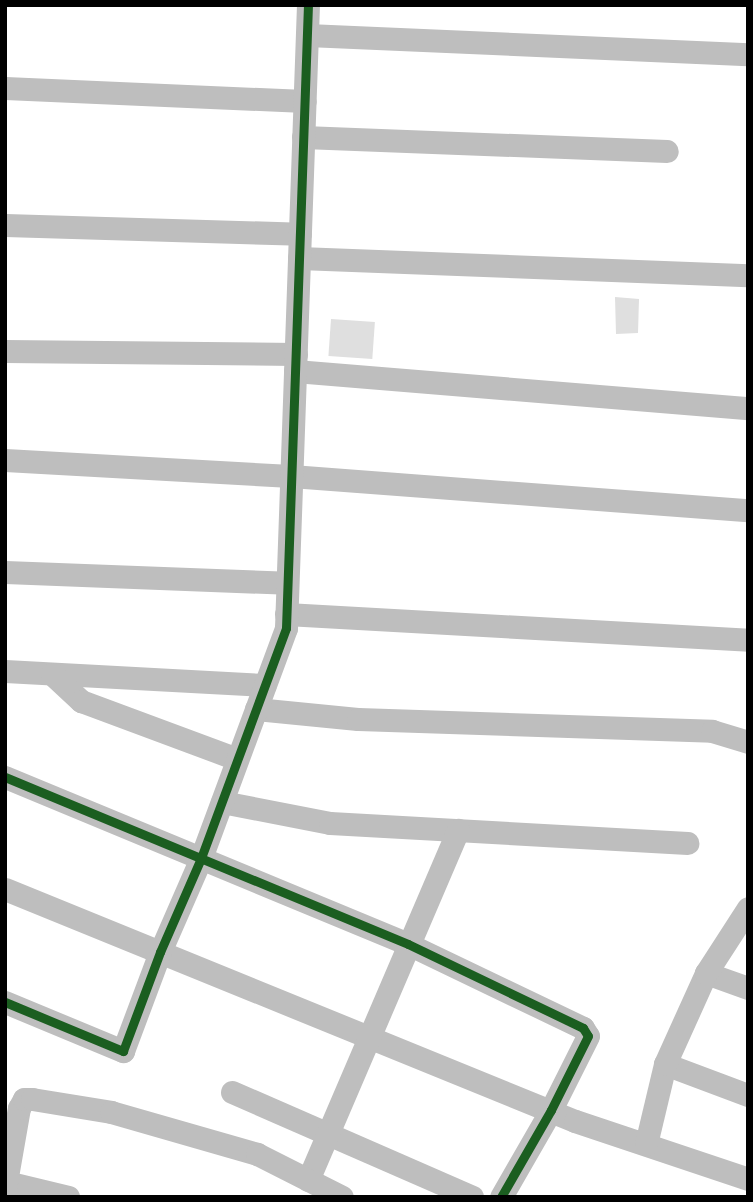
<!DOCTYPE html>
<html>
<head>
<meta charset="utf-8">
<style>
  body { margin:0 }
  #map { position:relative; width:753px; height:1202px; overflow:hidden; background:#fff; font-family:Figtree,sans-serif }
  div>[style] { position:absolute }
  .building>* { inset:0; background:#dfdfdf; transform-origin:0 0 }
  .minor>* { height:23px; margin:-11.5px; padding:0 11.5px; transform-origin:11.5px; border-radius:11.5px; background:#bebebe }
  .cycleway>* { height:9px; margin:-4.5px; padding:0 4.5px; transform-origin:4.5px; border-radius:4.5px; background:#1b5e20 }
  span { translate:-50% -50%; white-space:nowrap; text-align:center; line-height:1.15; -webkit-text-stroke:5px #fff; paint-order:stroke }
  .frame { position:absolute; inset:0; border:7px solid #000; pointer-events:none }
</style>
</head>
<body>
<div id="map">
  <div class="building">
    <div style="clip-path:polygon(615px 297px,639px 299px,638px 333px,616px 334px)"></div>
    <div style="left:331px;top:319px;width:44px;height:37px;rotate:4deg"></div>
  </div>
  <div class="minor">
    <div style="left:307px;top:35px;width:441px;rotate:2.5deg"></div>
    <div style="left:5px;top:88px;width:300px;rotate:2.5deg"></div>
    <div style="left:303px;top:137px;width:364px;rotate:2.2deg"></div>
    <div style="left:5px;top:225px;width:295px;rotate:1.7deg"></div>
    <div style="left:299px;top:258px;width:449px;rotate:2.2deg"></div>
    <div style="left:5px;top:351px;width:291px;rotate:0.6deg"></div>
    <div style="left:295px;top:371px;width:455px;rotate:4.7deg"></div>
    <div style="left:5px;top:460px;width:286px;rotate:3.2deg"></div>
    <div style="left:291px;top:476px;width:458px;rotate:4.3deg"></div>
    <div style="left:5px;top:572px;width:282px;rotate:2.2deg"></div>
    <div style="left:286px;top:614px;width:463px;rotate:3.2deg"></div>
    <div style="left:5px;top:671px;width:260px;rotate:3.1deg"></div>
    <div style="left:52px;top:674px;width:40px;rotate:43deg"></div>
    <div style="left:81px;top:701px;width:166px;rotate:20.4deg"></div>
    <div style="left:256px;top:709px;width:102px;rotate:5.6deg"></div>
    <div style="left:358px;top:719px;width:354px;rotate:1.9deg"></div>
    <div style="left:712px;top:731px;width:38px;rotate:17deg"></div>
    <div style="left:5px;top:777px;width:436px;rotate:22.5deg"></div>
    <div style="left:408px;top:944px;width:194px;rotate:25.6deg"></div>
    <div style="left:583px;top:1028px;width:9px;rotate:58deg"></div>
    <div style="left:588px;top:1036px;width:83px;rotate:116.6deg"></div>
    <div style="left:551px;top:1110px;width:100px;rotate:119.9deg"></div>
    <div style="left:222px;top:802px;width:110px;rotate:11deg"></div>
    <div style="left:330px;top:823px;width:358px;rotate:3.2deg"></div>
    <div style="left:5px;top:889px;width:615px;rotate:22.15deg"></div>
    <div style="left:575px;top:1121px;width:182px;rotate:18.5deg"></div>
    <div style="left:706px;top:973px;width:45px;rotate:19.7deg"></div>
    <div style="left:5px;top:1002px;width:128px;rotate:22.6deg"></div>
    <div style="left:123px;top:1051px;width:106px;rotate:-69.5deg"></div>
    <div style="left:160px;top:952px;width:103px;rotate:-66.4deg"></div>
    <div style="left:201px;top:858px;width:245px;rotate:-69.7deg"></div>
    <div style="left:286px;top:628px;width:623px;rotate:-87.98deg"></div>
    <div style="left:665px;top:1064px;width:89px;rotate:20.5deg"></div>
    <div style="left:232px;top:1092px;width:262px;rotate:23.6deg"></div>
    <div style="left:646px;top:1144px;width:82px;rotate:-76.6deg"></div>
    <div style="left:665px;top:1064px;width:100px;rotate:-65.7deg"></div>
    <div style="left:706px;top:973px;width:77px;rotate:-57.1deg"></div>
    <div style="left:308px;top:1180px;width:381px;rotate:-66.8deg"></div>
    <div style="left:6px;top:1182px;width:64px;rotate:13.6deg"></div>
    <div style="left:5px;top:1188px;width:81px;rotate:-80.1deg"></div>
    <div style="left:19px;top:1108px;width:10px;rotate:-61deg"></div>
    <div style="left:24px;top:1099px;width:8px"></div>
    <div style="left:32px;top:1099px;width:80px;rotate:9.3deg"></div>
    <div style="left:111px;top:1112px;width:152px;rotate:16deg"></div>
    <div style="left:257px;top:1154px;width:95px;rotate:26.8deg"></div>
  </div>
  <div class="cycleway">
    <div style="left:5px;top:777px;width:436px;rotate:22.5deg"></div>
    <div style="left:408px;top:944px;width:194px;rotate:25.6deg"></div>
    <div style="left:583px;top:1028px;width:9px;rotate:58deg"></div>
    <div style="left:588px;top:1036px;width:83px;rotate:116.6deg"></div>
    <div style="left:551px;top:1110px;width:100px;rotate:119.9deg"></div>
    <div style="left:5px;top:1002px;width:128px;rotate:22.6deg"></div>
    <div style="left:123px;top:1051px;width:106px;rotate:-69.5deg"></div>
    <div style="left:160px;top:952px;width:103px;rotate:-66.4deg"></div>
    <div style="left:201px;top:858px;width:245px;rotate:-69.7deg"></div>
    <div style="left:286px;top:628px;width:623px;rotate:-87.98deg"></div>
  </div>
  <div class="frame"></div>
</div>
</body>
</html>
